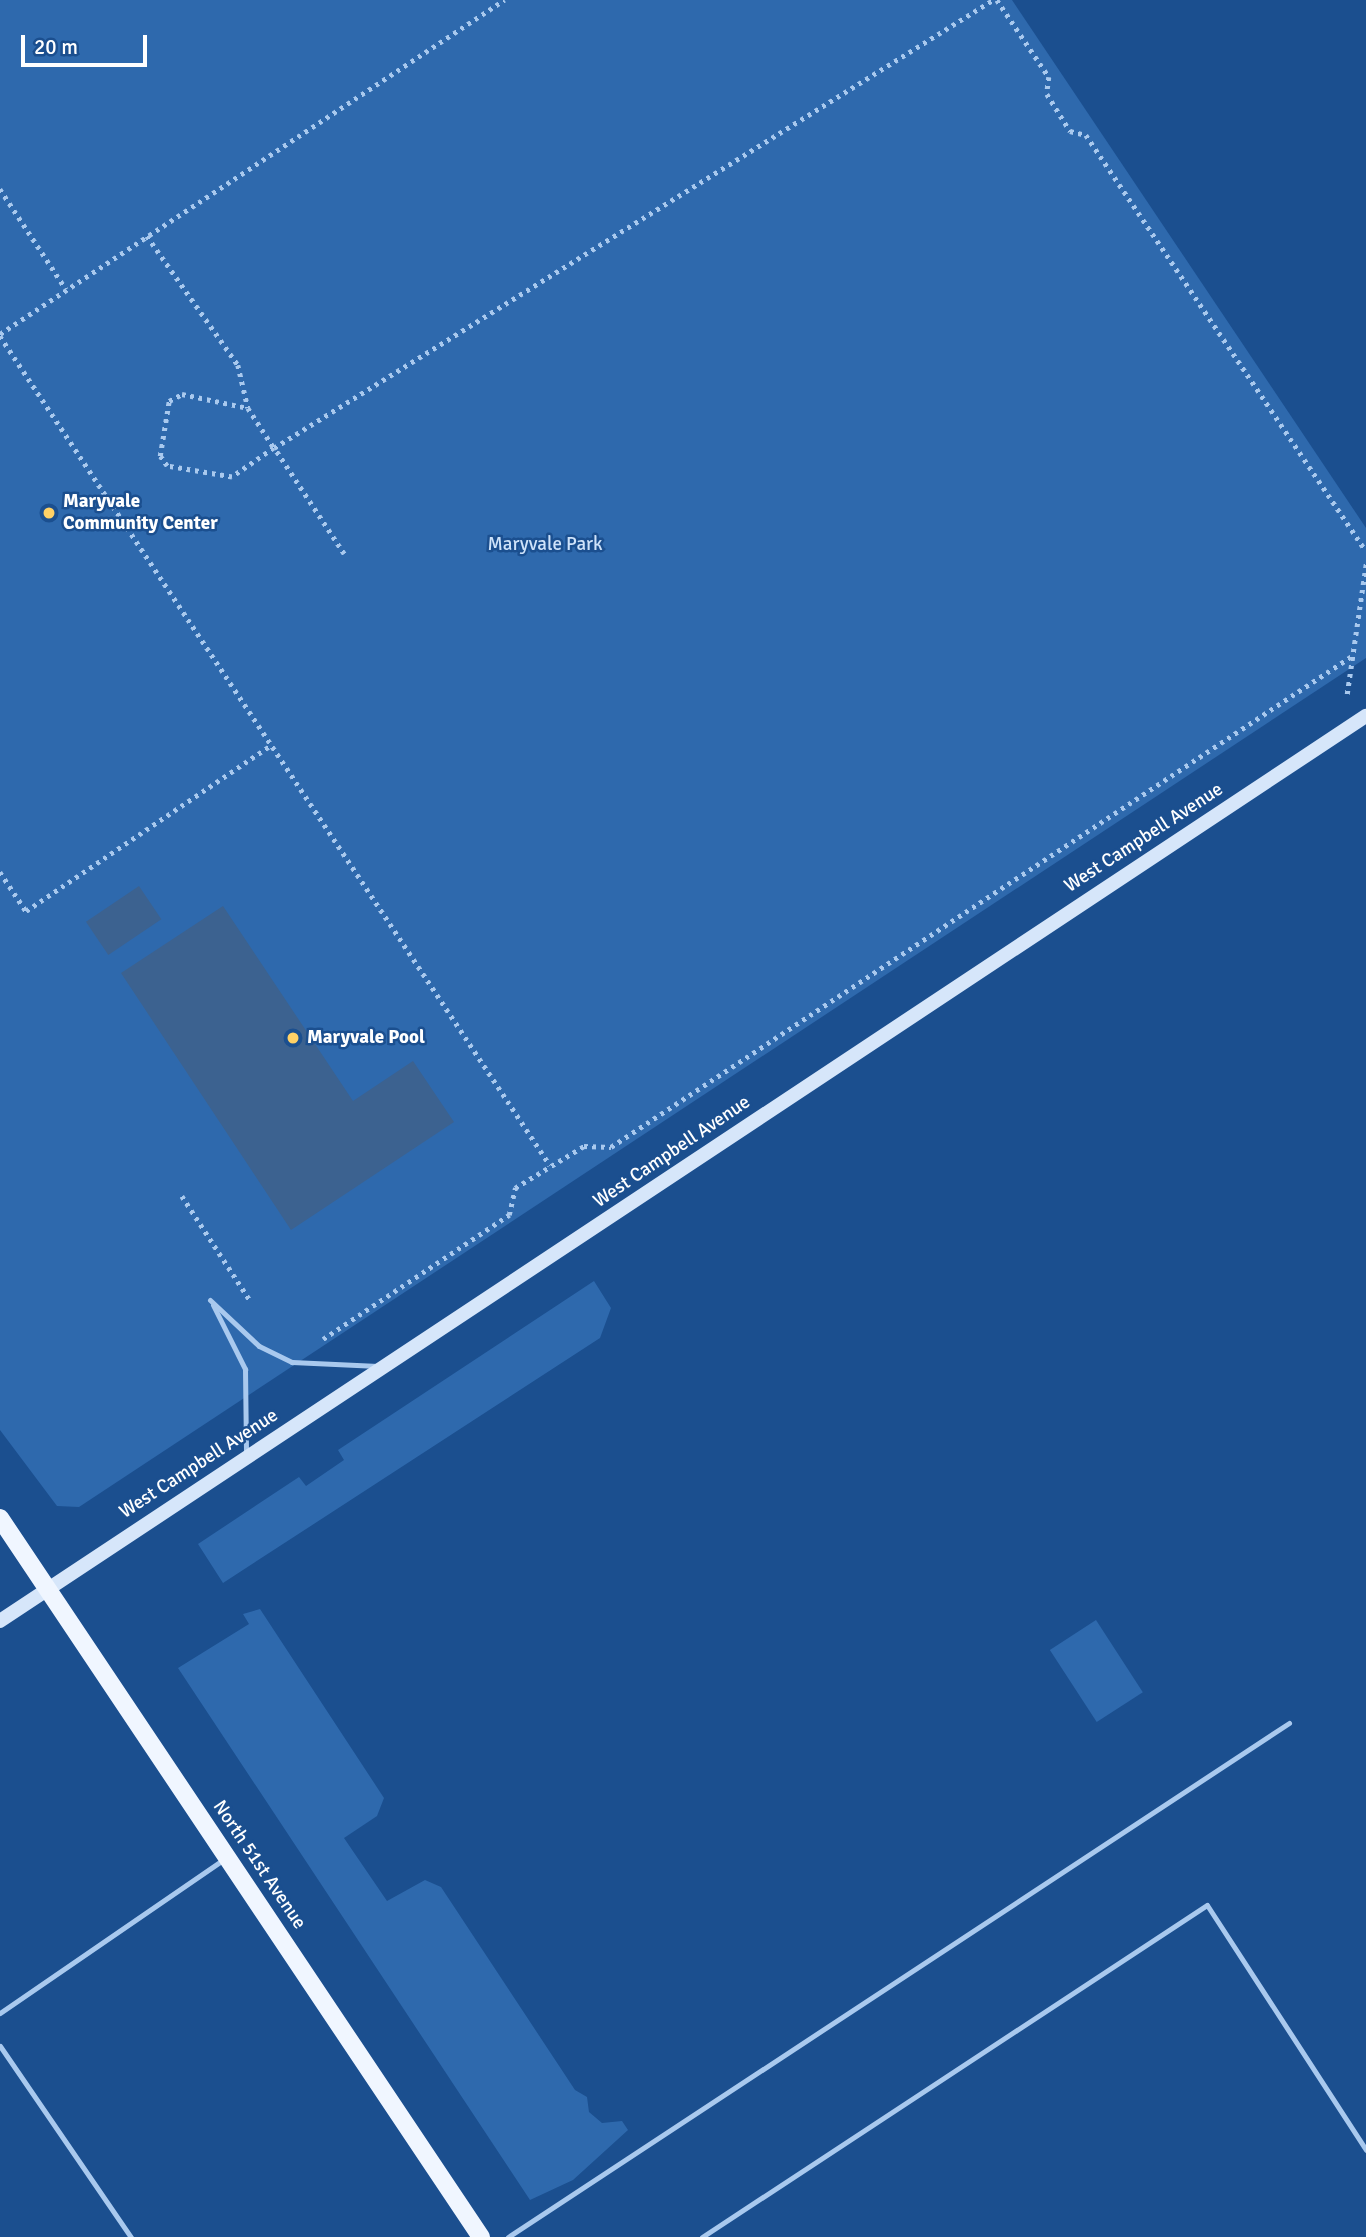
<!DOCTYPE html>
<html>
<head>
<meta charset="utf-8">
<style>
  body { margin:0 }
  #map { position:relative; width:1366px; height:2237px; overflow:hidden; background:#1b4f8f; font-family:Signika,sans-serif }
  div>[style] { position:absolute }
  .green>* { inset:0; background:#2e69ad; transform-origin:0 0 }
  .water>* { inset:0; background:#3c6290; transform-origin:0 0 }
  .path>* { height:4.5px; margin-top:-2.25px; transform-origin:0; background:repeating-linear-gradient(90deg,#a9c9ee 0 3.5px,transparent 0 8.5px) }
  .lane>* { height:5px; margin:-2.5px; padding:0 2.5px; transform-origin:2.5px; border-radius:2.5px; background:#a9c9ee }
  .secondary>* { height:14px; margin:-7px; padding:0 7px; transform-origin:7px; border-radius:7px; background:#d6e6fa }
  .primary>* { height:18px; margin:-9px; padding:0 9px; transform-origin:9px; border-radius:9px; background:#f0f6ff }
  .dots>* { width:19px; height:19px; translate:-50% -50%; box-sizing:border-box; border:4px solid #1b4f8f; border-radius:50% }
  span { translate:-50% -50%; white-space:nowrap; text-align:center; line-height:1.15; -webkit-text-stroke:5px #1b4f8f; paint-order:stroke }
  .poi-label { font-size:19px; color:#fff; font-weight:700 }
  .left { translate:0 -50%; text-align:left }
  .park-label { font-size:19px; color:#cfe3fa }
  .street-label { font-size:19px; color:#fff }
  .scale { position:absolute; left:21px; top:35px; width:126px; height:32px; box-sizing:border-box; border:4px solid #fff; border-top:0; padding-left:9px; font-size:21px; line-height:24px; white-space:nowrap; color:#fff; -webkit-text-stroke:5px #1b4f8f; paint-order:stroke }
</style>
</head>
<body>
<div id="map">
  <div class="green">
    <div style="clip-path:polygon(0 0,1012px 0,1366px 528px,1366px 658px,79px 1507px,57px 1506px,0 1430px)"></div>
    <div style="clip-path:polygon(594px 1281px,611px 1308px,600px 1338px,223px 1583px,198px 1544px,299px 1477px,306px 1486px,344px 1460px,338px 1450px)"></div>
    <div style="clip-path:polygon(260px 1609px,384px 1798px,377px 1816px,344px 1838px,387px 1901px,425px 1880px,441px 1887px,575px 2090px,587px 2097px,589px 2112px,602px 2123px,622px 2121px,628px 2130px,573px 2180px,530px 2200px,178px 1668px,249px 1624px,243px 1614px)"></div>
    <div style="left:1096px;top:1620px;width:86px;height:55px;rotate:57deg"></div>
  </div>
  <div class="water">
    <div style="left:139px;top:886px;width:40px;height:64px;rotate:56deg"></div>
    <div style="clip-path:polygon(223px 906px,353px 1101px,413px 1061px,454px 1122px,291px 1230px,121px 973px)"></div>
  </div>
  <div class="path">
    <div style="left:997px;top:0;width:93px;rotate:56deg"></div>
    <div style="left:1049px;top:77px;width:17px;rotate:97deg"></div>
    <div style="left:1047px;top:94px;width:44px;rotate:58.1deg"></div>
    <div style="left:1070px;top:131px;width:16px;rotate:14deg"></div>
    <div style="left:1086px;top:135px;width:501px;rotate:56.06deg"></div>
    <div style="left:0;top:189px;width:120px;rotate:56.6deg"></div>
    <div style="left:147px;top:236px;width:158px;rotate:54.8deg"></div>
    <div style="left:238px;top:365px;width:44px;rotate:76.9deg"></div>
    <div style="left:0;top:334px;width:605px;rotate:-33.53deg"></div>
    <div style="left:0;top:336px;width:995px;rotate:56.44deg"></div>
    <div style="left:182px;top:394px;width:67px;rotate:12deg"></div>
    <div style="left:248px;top:408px;width:48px;rotate:57deg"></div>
    <div style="left:274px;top:448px;width:51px;rotate:145.4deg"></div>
    <div style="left:232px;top:477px;width:66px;rotate:-170.4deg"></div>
    <div style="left:167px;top:466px;width:12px;rotate:-125deg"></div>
    <div style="left:160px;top:456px;width:56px;rotate:-80.7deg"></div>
    <div style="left:169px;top:401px;width:15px;rotate:-28deg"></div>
    <div style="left:344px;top:554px;width:127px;rotate:-123.4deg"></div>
    <div style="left:274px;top:448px;width:847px;rotate:-31.93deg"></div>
    <div style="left:1347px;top:694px;width:132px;rotate:-81.7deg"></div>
    <div style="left:0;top:872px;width:47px;rotate:56.3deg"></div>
    <div style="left:26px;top:911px;width:296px;rotate:-34.1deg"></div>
    <div style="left:182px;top:1196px;width:126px;rotate:56.9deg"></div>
    <div style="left:323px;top:1339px;width:224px;rotate:-33.7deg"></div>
    <div style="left:509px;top:1215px;width:28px;rotate:-77deg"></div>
    <div style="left:515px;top:1188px;width:81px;rotate:-31.3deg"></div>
    <div style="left:584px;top:1146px;width:27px;rotate:2deg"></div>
    <div style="left:611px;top:1147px;width:889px;rotate:-33.53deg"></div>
  </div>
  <div class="lane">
    <div style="left:210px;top:1300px;width:67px;rotate:43.2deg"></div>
    <div style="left:259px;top:1346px;width:37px;rotate:26deg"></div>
    <div style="left:292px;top:1362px;width:86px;rotate:2.7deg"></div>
    <div style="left:213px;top:1305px;width:72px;rotate:63.4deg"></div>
    <div style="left:245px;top:1369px;width:86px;rotate:89.3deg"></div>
    <div style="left:0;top:2013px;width:270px;rotate:-34.5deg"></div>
    <div style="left:0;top:2046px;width:232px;rotate:55.6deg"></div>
    <div style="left:508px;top:2237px;width:935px;rotate:-33.35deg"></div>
    <div style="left:702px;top:2237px;width:604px;rotate:-33.32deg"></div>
    <div style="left:1207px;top:1905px;width:292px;rotate:57deg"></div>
  </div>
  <div class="secondary">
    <div style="left:0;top:1621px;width:1639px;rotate:-33.53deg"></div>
  </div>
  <div class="primary">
    <div style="left:0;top:1518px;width:865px;rotate:56.22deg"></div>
  </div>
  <div class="dots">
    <div style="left:49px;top:513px;background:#ffd166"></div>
    <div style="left:293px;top:1038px;background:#ffd166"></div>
  </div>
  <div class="poi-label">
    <span class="left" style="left:63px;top:513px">Maryvale<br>Community Center</span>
    <span class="left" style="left:307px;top:1038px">Maryvale Pool</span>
  </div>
  <div class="park-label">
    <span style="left:545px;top:545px">Maryvale Park</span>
  </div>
  <div class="street-label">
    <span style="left:1144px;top:838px;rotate:-33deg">West Campbell Avenue</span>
    <span style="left:672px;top:1152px;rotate:-34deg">West Campbell Avenue</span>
    <span style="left:199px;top:1464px;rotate:-33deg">West Campbell Avenue</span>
    <span style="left:259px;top:1865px;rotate:56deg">North 51st Avenue</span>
  </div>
  <div class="scale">20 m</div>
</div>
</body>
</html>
